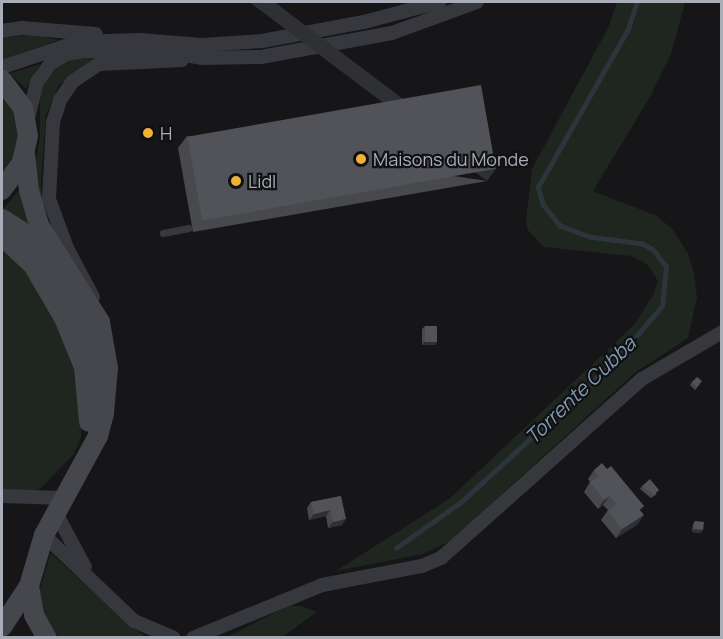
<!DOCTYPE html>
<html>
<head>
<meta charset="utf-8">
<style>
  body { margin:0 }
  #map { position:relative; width:723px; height:639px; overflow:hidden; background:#161618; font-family:Manrope,sans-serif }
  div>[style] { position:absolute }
  .green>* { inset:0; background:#1e261f }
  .stream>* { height:4.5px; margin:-2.25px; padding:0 2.25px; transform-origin:2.25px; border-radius:2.25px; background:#2c353c }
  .lane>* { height:7px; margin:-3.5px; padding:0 3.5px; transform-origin:3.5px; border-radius:3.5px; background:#37383d }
  .street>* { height:14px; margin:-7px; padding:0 7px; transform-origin:7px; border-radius:7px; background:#37383d }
  .secondary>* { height:20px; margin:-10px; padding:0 10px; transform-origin:10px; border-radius:10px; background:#45474d }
  .wall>* { inset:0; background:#47494d }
  .shaded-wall>* { inset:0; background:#2f3033; transform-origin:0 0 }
  .building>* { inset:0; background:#525359; transform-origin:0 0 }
  .dots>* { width:16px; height:16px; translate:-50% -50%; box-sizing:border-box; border:3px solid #111113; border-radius:50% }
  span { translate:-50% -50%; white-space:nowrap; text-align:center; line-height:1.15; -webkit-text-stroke:4.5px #111113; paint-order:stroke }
  .poi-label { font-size:18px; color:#a8adb8 }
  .left { translate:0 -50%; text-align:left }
  .water-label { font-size:20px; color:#7f9bb3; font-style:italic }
  .frame { position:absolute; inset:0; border:3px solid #a8adb8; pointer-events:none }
</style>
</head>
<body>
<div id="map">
  <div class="green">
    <div style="clip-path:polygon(617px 2px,685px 2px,671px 54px,650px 97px,593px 191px,657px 216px,673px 230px,688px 254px,694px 273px,697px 298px,688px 338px,636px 372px,450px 541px,423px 554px,336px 571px,449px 499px,634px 325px,653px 295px,658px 281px,647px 264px,631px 256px,544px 247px,528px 230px,526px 221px,532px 169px,609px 26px)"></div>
    <div style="clip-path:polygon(34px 35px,58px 40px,2px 60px,2px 38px)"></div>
    <div style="clip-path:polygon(80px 57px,94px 58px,59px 85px,46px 115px,41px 182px,43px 206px,38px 199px,35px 168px,40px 137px,40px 88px,57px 67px)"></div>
    <div style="clip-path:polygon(40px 64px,26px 89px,10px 73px,28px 68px)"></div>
    <div style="clip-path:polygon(2px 93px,14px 113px,19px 137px,14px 161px,2px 178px)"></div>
    <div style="clip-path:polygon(22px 187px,38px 237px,2px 210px)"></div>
    <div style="clip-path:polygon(2px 243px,27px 269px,49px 305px,77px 371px,83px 408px,81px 437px,74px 454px,40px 489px,28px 491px,2px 490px)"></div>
    <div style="clip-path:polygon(51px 553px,129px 625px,146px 637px,59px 637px,43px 618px,37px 598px)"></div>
    <div style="clip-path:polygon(288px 606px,302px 606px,317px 612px,282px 637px,225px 638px)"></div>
  </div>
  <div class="stream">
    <div style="left:396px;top:548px;width:80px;rotate:-35.3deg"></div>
    <div style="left:461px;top:502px;width:209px;rotate:-42.5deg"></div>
    <div style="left:615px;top:361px;width:72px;rotate:-49.5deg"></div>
    <div style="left:662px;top:306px;width:39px;rotate:-84deg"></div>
    <div style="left:666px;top:267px;width:21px;rotate:-127deg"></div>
    <div style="left:653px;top:250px;width:13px;rotate:-151deg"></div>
    <div style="left:642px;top:244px;width:53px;rotate:-172.5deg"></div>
    <div style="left:589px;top:237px;width:31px;rotate:-159deg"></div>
    <div style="left:560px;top:226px;width:27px;rotate:-129deg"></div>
    <div style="left:543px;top:205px;width:19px;rotate:-106deg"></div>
    <div style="left:538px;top:187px;width:182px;rotate:-60.3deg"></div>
    <div style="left:628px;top:29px;width:28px;rotate:-72deg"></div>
  </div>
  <div class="lane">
    <div style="left:163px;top:233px;width:26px;rotate:-11deg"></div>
  </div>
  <div class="street">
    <div style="left:2px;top:31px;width:20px;rotate:-9deg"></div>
    <div style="left:22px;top:28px;width:74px;rotate:4.6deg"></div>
    <div style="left:2px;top:67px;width:79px;rotate:-18.4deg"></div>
    <div style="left:77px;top:42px;width:62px;rotate:-1.8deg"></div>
    <div style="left:139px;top:40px;width:63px;rotate:4.5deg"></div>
    <div style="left:202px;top:45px;width:60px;rotate:-3.8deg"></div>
    <div style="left:262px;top:41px;width:104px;rotate:-10.6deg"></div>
    <div style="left:364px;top:22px;width:78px;rotate:-14.9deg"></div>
    <div style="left:28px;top:118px;width:37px;rotate:-76deg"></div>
    <div style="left:37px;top:82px;width:24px;rotate:-54deg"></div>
    <div style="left:51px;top:63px;width:18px;rotate:-29deg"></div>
    <div style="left:67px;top:54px;width:17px;rotate:-10deg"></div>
    <div style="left:84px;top:51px;width:80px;rotate:0.7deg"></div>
    <div style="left:164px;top:52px;width:38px;rotate:9deg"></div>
    <div style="left:202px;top:58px;width:59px;rotate:-1deg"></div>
    <div style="left:261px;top:57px;width:133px;rotate:-10.4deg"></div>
    <div style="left:392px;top:33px;width:90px;rotate:-20deg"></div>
    <div style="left:93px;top:297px;width:55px;rotate:-118deg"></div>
    <div style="left:67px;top:248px;width:52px;rotate:-110.2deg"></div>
    <div style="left:49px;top:199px;width:77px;rotate:-87deg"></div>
    <div style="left:53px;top:122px;width:23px;rotate:-72deg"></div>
    <div style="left:60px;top:100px;width:22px;rotate:-56deg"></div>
    <div style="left:72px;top:82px;width:32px;rotate:-34deg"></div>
    <div style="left:99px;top:64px;width:83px;rotate:-2.8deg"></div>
    <div style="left:2px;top:496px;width:61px;rotate:1.9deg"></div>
    <div style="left:56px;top:513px;width:61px;rotate:61.8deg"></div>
    <div style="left:44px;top:535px;width:124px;rotate:43.7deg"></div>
    <div style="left:134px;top:621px;width:43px;rotate:23deg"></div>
    <div style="left:193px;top:638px;width:139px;rotate:-22.3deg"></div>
    <div style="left:322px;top:585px;width:102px;rotate:-10.8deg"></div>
    <div style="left:422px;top:566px;width:21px;rotate:-23deg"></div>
    <div style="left:441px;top:558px;width:269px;rotate:-41.7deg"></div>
    <div style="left:642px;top:379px;width:93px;rotate:-30.4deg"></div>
  </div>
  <div class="secondary">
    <div style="left:2px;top:80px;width:35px;rotate:53deg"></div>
    <div style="left:23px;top:108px;width:28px;rotate:80deg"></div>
    <div style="left:28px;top:136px;width:28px;rotate:103deg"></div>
    <div style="left:22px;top:163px;width:34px;rotate:127deg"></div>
    <div style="left:2px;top:219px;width:22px;rotate:32deg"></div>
    <div style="left:21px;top:231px;width:34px;rotate:47deg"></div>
    <div style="left:44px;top:256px;width:61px;rotate:58.4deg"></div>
    <div style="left:76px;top:308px;width:41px;rotate:70.3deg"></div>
    <div style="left:90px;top:347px;width:53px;rotate:86.8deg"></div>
    <div style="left:2px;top:236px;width:42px;rotate:43.1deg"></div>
    <div style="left:33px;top:265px;width:61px;rotate:59.7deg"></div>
    <div style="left:64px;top:318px;width:53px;rotate:67.8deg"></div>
    <div style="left:84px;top:367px;width:55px;rotate:84.8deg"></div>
    <div style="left:29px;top:586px;width:29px;rotate:80deg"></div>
    <div style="left:34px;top:615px;width:26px;rotate:61deg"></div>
    <div style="left:2px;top:627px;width:49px;rotate:-56.6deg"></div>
    <div style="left:29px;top:586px;width:53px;rotate:-73.6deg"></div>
    <div style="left:44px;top:535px;width:113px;rotate:-61.4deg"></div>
    <div style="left:98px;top:436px;width:24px;rotate:-75deg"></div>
    <div style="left:104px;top:413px;width:45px;rotate:-84.9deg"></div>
    <div style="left:108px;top:368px;width:47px;rotate:-99.9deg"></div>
    <div style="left:100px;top:322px;width:115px;rotate:-122.2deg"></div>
    <div style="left:39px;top:225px;width:35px;rotate:-106deg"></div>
    <div style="left:29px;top:191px;width:36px;rotate:-96deg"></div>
  </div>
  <div class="wall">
    <div style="clip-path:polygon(187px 136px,487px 181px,193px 232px,178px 148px)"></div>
    <div style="clip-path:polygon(425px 326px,437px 342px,435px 345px,422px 345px,422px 329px)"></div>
    <div style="clip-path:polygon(692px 382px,700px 384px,695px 390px,690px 385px)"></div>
    <div style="clip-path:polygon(607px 469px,644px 506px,640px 510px,638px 524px,616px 538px,601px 520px,608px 510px,603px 505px,598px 509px,584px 492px,590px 482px,588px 479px,594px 470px)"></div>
    <div style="clip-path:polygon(642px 486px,657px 494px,651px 498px,640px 489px)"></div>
    <div style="clip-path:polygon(341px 496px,342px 525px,328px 528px,326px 516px,309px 520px,307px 508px,311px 502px)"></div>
    <div style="clip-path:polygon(695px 521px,701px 533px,692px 532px,693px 524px)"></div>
  </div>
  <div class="shaded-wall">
    <div style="left:496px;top:169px;width:15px;height:298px;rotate:127deg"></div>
    <div style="clip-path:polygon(424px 342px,437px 342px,435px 345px,422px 345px)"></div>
    <div style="clip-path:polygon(610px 496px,603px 505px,598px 509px,604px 500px)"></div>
    <div style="clip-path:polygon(330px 510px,326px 516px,309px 520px,314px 514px)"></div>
    <div style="clip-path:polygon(644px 515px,638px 524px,616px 538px,622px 529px)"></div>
    <div style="clip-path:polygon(346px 519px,342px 525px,328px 528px,333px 522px)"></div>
    <div style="clip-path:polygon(694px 529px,703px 530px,701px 533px,692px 532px)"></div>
  </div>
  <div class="building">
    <div style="left:481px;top:85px;width:85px;height:298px;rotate:80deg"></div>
    <div style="left:425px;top:326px;width:12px;height:16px"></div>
    <div style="clip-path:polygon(697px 377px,702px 381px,697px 387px,692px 382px)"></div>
    <div style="clip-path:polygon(602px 463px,607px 469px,611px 466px,644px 506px,639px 509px,644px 515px,622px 529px,608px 511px,616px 504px,610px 496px,604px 500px,590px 482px,599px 476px,594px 470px)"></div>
    <div style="clip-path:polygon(650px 479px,659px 490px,654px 495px,642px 486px)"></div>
    <div style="clip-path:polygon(341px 496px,346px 519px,333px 522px,330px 510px,314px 514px,311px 502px)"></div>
    <div style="left:695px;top:521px;width:9px;height:8px;rotate:6deg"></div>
  </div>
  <div class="dots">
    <div style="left:148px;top:133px;background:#f2b134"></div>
    <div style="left:361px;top:159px;background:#f2b134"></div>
    <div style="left:236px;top:181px;background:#f2b134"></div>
  </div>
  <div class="poi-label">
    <span class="left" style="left:160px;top:133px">H</span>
    <span class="left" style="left:373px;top:159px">Maisons du Monde</span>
    <span class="left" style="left:248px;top:181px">Lidl</span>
  </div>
  <div class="water-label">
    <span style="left:580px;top:390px;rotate:-44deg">Torrente Cubba</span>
  </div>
  <div class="frame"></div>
</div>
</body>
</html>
